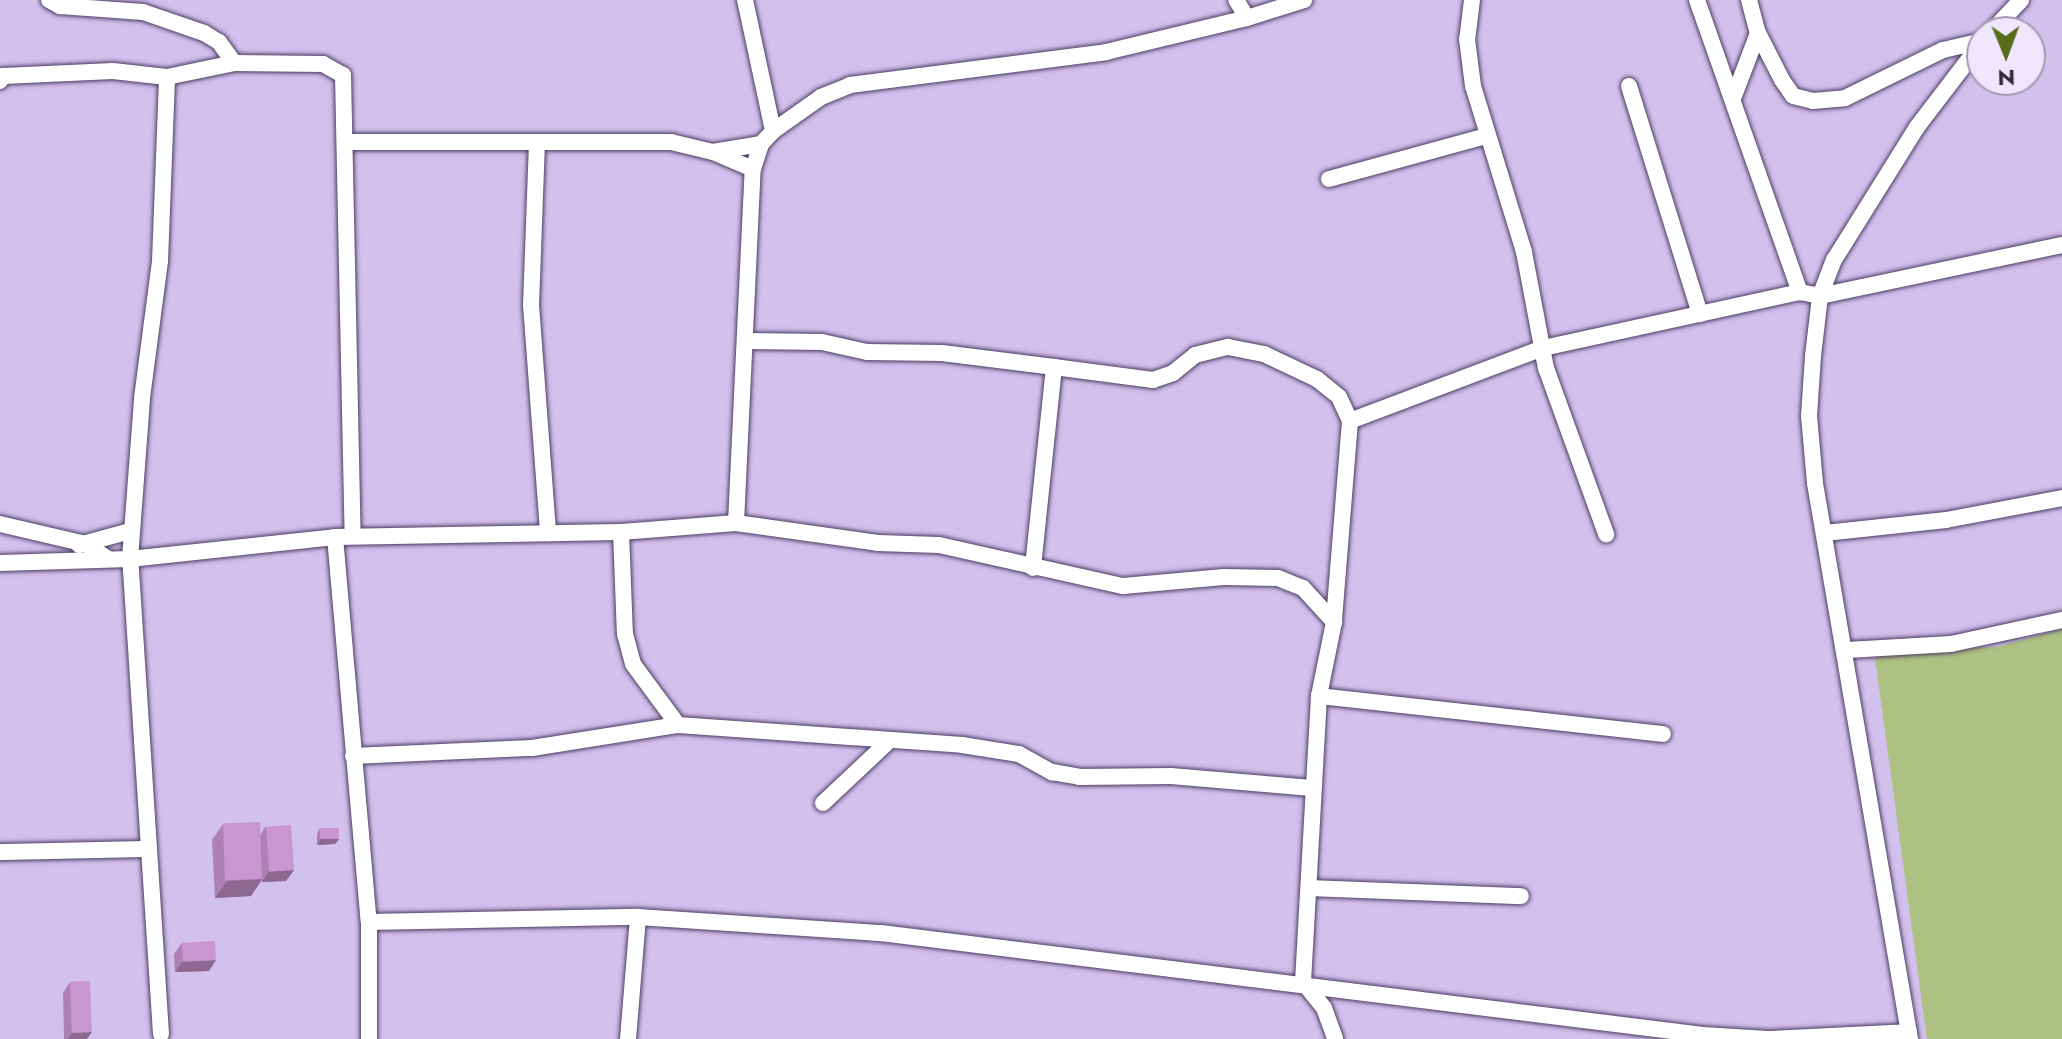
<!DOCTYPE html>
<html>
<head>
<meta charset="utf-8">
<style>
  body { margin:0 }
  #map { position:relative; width:2062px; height:1039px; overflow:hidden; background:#d2c0ed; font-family:Jost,sans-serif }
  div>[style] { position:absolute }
  .green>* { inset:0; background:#adc182 }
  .roads { filter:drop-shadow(0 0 2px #4d3d62) drop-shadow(0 0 2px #4d3d62) }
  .minor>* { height:16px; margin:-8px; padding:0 8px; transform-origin:8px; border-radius:8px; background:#fff }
  .wall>* { inset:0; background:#ae81b4 }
  .shaded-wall>* { inset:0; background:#8d6992 }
  .building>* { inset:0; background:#ca96d1; transform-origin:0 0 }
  span { translate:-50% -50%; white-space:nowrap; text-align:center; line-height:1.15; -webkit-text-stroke:7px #eee6fd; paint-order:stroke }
  .north { position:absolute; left:1966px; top:16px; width:80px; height:80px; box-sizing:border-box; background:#eee6fd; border:2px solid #a29bb0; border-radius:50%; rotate:179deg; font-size:22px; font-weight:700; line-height:32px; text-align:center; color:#312a3c }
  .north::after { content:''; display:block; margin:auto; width:28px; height:36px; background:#586d1b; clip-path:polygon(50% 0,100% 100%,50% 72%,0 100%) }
</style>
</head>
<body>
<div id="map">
  <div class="green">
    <div style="clip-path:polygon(2062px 629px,2062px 1039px,1927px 1039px,1874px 651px,1997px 647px)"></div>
  </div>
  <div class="roads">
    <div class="minor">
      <div style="left:49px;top:0;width:13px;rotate:29deg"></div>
      <div style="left:60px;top:6px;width:83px;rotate:4.1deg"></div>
      <div style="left:143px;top:12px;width:65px;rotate:19deg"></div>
      <div style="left:204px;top:33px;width:17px;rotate:31deg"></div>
      <div style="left:219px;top:42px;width:26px;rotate:54deg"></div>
      <div style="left:745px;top:0;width:134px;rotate:77.9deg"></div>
      <div style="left:1472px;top:0;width:39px;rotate:97deg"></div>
      <div style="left:1467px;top:39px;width:47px;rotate:82.7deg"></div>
      <div style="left:1473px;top:86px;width:174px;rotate:72.9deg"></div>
      <div style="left:1524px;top:252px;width:118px;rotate:79.3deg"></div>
      <div style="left:1546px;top:368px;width:177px;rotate:70.1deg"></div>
      <div style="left:1697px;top:0;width:310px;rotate:70.6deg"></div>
      <div style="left:1800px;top:292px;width:20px;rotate:11deg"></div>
      <div style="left:1820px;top:296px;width:247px;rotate:-11.9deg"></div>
      <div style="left:1749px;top:0;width:34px;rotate:75deg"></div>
      <div style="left:1758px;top:33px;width:53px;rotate:62.9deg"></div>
      <div style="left:1782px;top:80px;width:19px;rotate:55deg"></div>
      <div style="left:1793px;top:96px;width:21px;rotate:14deg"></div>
      <div style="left:1813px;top:101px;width:32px;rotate:-5deg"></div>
      <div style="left:1845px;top:98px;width:109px;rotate:-26.1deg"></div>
      <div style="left:1943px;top:50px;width:40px;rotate:-13deg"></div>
      <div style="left:1247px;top:18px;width:60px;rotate:-17.5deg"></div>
      <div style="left:1991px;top:32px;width:44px;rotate:-46.8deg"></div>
      <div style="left:0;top:81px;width:6px;rotate:-59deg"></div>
      <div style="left:3px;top:76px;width:110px;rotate:-2.6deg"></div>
      <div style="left:113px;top:71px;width:54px;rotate:6.3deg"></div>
      <div style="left:1629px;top:86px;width:239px;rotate:72.7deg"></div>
      <div style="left:1734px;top:96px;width:67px;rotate:-69.1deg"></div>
      <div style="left:348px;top:142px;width:323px"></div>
      <div style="left:671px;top:142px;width:43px;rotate:13.4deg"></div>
      <div style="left:713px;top:152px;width:43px;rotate:23deg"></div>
      <div style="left:753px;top:169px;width:26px;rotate:-72deg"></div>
      <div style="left:761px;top:144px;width:18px;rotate:-47deg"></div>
      <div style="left:773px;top:131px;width:59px;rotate:-35.3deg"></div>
      <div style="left:821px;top:97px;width:31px;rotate:-22deg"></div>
      <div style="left:850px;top:85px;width:258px;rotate:-7.3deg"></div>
      <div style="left:1106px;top:52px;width:145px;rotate:-13.6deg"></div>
      <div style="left:1247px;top:18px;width:21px;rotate:-121deg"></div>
      <div style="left:537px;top:142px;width:163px;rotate:92.1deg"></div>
      <div style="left:531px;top:305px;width:229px;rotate:85.7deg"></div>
      <div style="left:713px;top:152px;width:49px;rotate:-9.5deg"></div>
      <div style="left:1329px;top:179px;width:163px;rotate:-15.3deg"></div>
      <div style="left:746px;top:341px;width:76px;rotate:0.8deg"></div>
      <div style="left:822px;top:342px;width:46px;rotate:12.5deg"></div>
      <div style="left:867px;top:352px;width:75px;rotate:0.8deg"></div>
      <div style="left:942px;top:353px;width:113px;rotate:7.1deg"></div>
      <div style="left:1054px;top:367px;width:202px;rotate:96deg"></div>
      <div style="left:1054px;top:367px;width:100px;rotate:7.5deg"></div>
      <div style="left:1153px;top:380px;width:21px;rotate:-19deg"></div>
      <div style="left:1173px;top:373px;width:28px;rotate:-39deg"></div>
      <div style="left:1195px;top:355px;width:34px;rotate:-14deg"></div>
      <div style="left:1228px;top:347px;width:37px;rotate:11deg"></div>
      <div style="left:1264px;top:354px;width:59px;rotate:25.3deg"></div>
      <div style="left:1317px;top:379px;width:28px;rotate:39deg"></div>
      <div style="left:1339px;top:397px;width:26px;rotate:65deg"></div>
      <div style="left:1350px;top:421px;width:202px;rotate:94.6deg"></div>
      <div style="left:1334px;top:622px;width:76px;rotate:101.5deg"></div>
      <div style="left:1319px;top:696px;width:286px;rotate:93.2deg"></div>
      <div style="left:1303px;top:982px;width:33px;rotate:51deg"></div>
      <div style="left:1324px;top:1008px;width:33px;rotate:70deg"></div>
      <div style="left:1350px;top:421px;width:206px;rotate:-20.7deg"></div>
      <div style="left:1543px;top:348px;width:263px;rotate:-12.3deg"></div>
      <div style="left:736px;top:523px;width:354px;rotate:-87.3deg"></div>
      <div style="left:0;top:524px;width:88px;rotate:13.1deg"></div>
      <div style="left:86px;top:544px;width:27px;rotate:34deg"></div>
      <div style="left:621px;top:532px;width:102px;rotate:87.8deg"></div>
      <div style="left:625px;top:634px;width:31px;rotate:75deg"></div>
      <div style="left:633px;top:664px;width:76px;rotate:53.6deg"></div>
      <div style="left:1825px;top:533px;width:122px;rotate:-6.1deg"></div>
      <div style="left:1946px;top:520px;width:118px;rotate:-10.7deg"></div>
      <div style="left:335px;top:537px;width:386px;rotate:85deg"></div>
      <div style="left:369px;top:922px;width:117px;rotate:90deg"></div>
      <div style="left:79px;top:545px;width:53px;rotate:-15.4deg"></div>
      <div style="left:0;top:563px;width:130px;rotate:-1.8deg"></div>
      <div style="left:130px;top:559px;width:206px;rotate:-6.1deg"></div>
      <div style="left:335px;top:537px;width:286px;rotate:-1deg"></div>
      <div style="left:621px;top:532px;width:115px;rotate:-4.5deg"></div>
      <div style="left:736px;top:523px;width:143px;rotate:8deg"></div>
      <div style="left:878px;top:543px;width:61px;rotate:1.9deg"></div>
      <div style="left:939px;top:545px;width:189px;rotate:12.6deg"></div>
      <div style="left:1123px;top:586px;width:101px;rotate:-5.1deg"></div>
      <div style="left:1224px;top:577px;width:54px;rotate:1.1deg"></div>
      <div style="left:1278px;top:578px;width:27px;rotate:22deg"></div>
      <div style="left:1303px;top:588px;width:46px;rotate:47.6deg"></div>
      <div style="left:1847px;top:650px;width:104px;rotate:-3.3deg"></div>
      <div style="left:1951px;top:644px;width:114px;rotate:-12.2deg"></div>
      <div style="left:1319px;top:696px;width:346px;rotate:6.3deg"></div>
      <div style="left:353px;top:756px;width:179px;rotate:-2.6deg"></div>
      <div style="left:532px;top:748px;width:148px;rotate:-9deg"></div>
      <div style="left:678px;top:725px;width:285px;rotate:4deg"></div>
      <div style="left:962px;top:745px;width:58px;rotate:9deg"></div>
      <div style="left:1019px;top:754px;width:38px;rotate:29deg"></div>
      <div style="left:1052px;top:772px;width:27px;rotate:10deg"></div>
      <div style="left:1079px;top:777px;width:92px;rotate:-0.6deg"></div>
      <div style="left:1171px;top:776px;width:141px;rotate:4.9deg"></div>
      <div style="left:823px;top:803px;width:88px;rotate:-43.2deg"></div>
      <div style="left:0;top:852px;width:149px;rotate:-1.2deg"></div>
      <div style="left:1310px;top:888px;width:211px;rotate:2.2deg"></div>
      <div style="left:369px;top:922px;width:269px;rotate:-1.1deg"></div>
      <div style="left:638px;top:917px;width:244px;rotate:3.8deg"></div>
      <div style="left:881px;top:933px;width:828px;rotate:7.07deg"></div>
      <div style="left:1703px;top:1035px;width:65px;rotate:3.5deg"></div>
      <div style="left:1768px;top:1039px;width:141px;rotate:-2.8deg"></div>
      <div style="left:161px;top:1034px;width:476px;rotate:-93.7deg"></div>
      <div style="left:130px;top:559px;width:161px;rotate:-85.7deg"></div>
      <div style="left:142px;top:398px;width:138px;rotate:-82.5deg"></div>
      <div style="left:160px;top:261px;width:184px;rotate:-87.8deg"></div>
      <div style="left:167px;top:77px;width:68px;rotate:-11.8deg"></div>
      <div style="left:234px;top:63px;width:89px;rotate:0.6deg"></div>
      <div style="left:323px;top:64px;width:23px;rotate:29deg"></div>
      <div style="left:343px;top:75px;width:461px;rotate:88.8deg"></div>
      <div style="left:628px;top:1039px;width:122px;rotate:-85.3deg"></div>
      <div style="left:1910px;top:1039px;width:564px;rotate:-99.7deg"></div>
      <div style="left:1815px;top:483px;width:67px;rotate:-95.1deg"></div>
      <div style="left:1809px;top:416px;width:60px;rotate:-86.2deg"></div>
      <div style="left:1813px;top:356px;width:60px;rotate:-83.3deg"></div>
      <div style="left:1820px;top:296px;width:39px;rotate:-69deg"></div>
      <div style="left:1834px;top:260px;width:157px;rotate:-58deg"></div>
      <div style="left:1917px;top:127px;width:107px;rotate:-52.6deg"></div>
    </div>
  </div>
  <div class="wall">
    <div style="clip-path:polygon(223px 824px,260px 835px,266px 826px,294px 870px,286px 881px,262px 882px,262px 880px,251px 896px,215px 898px,212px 840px)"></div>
    <div style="clip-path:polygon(320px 828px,339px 839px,335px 844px,317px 845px,317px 834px)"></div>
    <div style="clip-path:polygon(182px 943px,209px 971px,175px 972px,174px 954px)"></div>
    <div style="clip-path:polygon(70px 982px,87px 1039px,64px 1039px,63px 993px)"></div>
  </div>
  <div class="shaded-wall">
    <div style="clip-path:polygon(321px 839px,339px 839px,335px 844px,317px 845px)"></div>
    <div style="clip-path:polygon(294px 870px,286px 881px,262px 882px,269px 871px)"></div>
    <div style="clip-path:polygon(262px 879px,251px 896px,215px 898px,227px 881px)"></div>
    <div style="clip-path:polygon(216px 960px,209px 971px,175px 972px,183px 961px)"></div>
    <div style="clip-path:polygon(92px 1032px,87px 1039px,68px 1039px,72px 1033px)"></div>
  </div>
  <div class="building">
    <div style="left:260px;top:822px;width:57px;height:37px;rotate:88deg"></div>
    <div style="left:291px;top:825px;width:45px;height:25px;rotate:86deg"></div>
    <div style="left:320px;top:828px;width:19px;height:11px"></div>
    <div style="left:215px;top:941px;width:19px;height:33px;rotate:87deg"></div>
    <div style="left:90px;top:981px;width:51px;height:20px;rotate:88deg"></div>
  </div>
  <div class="north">N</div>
</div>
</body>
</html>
